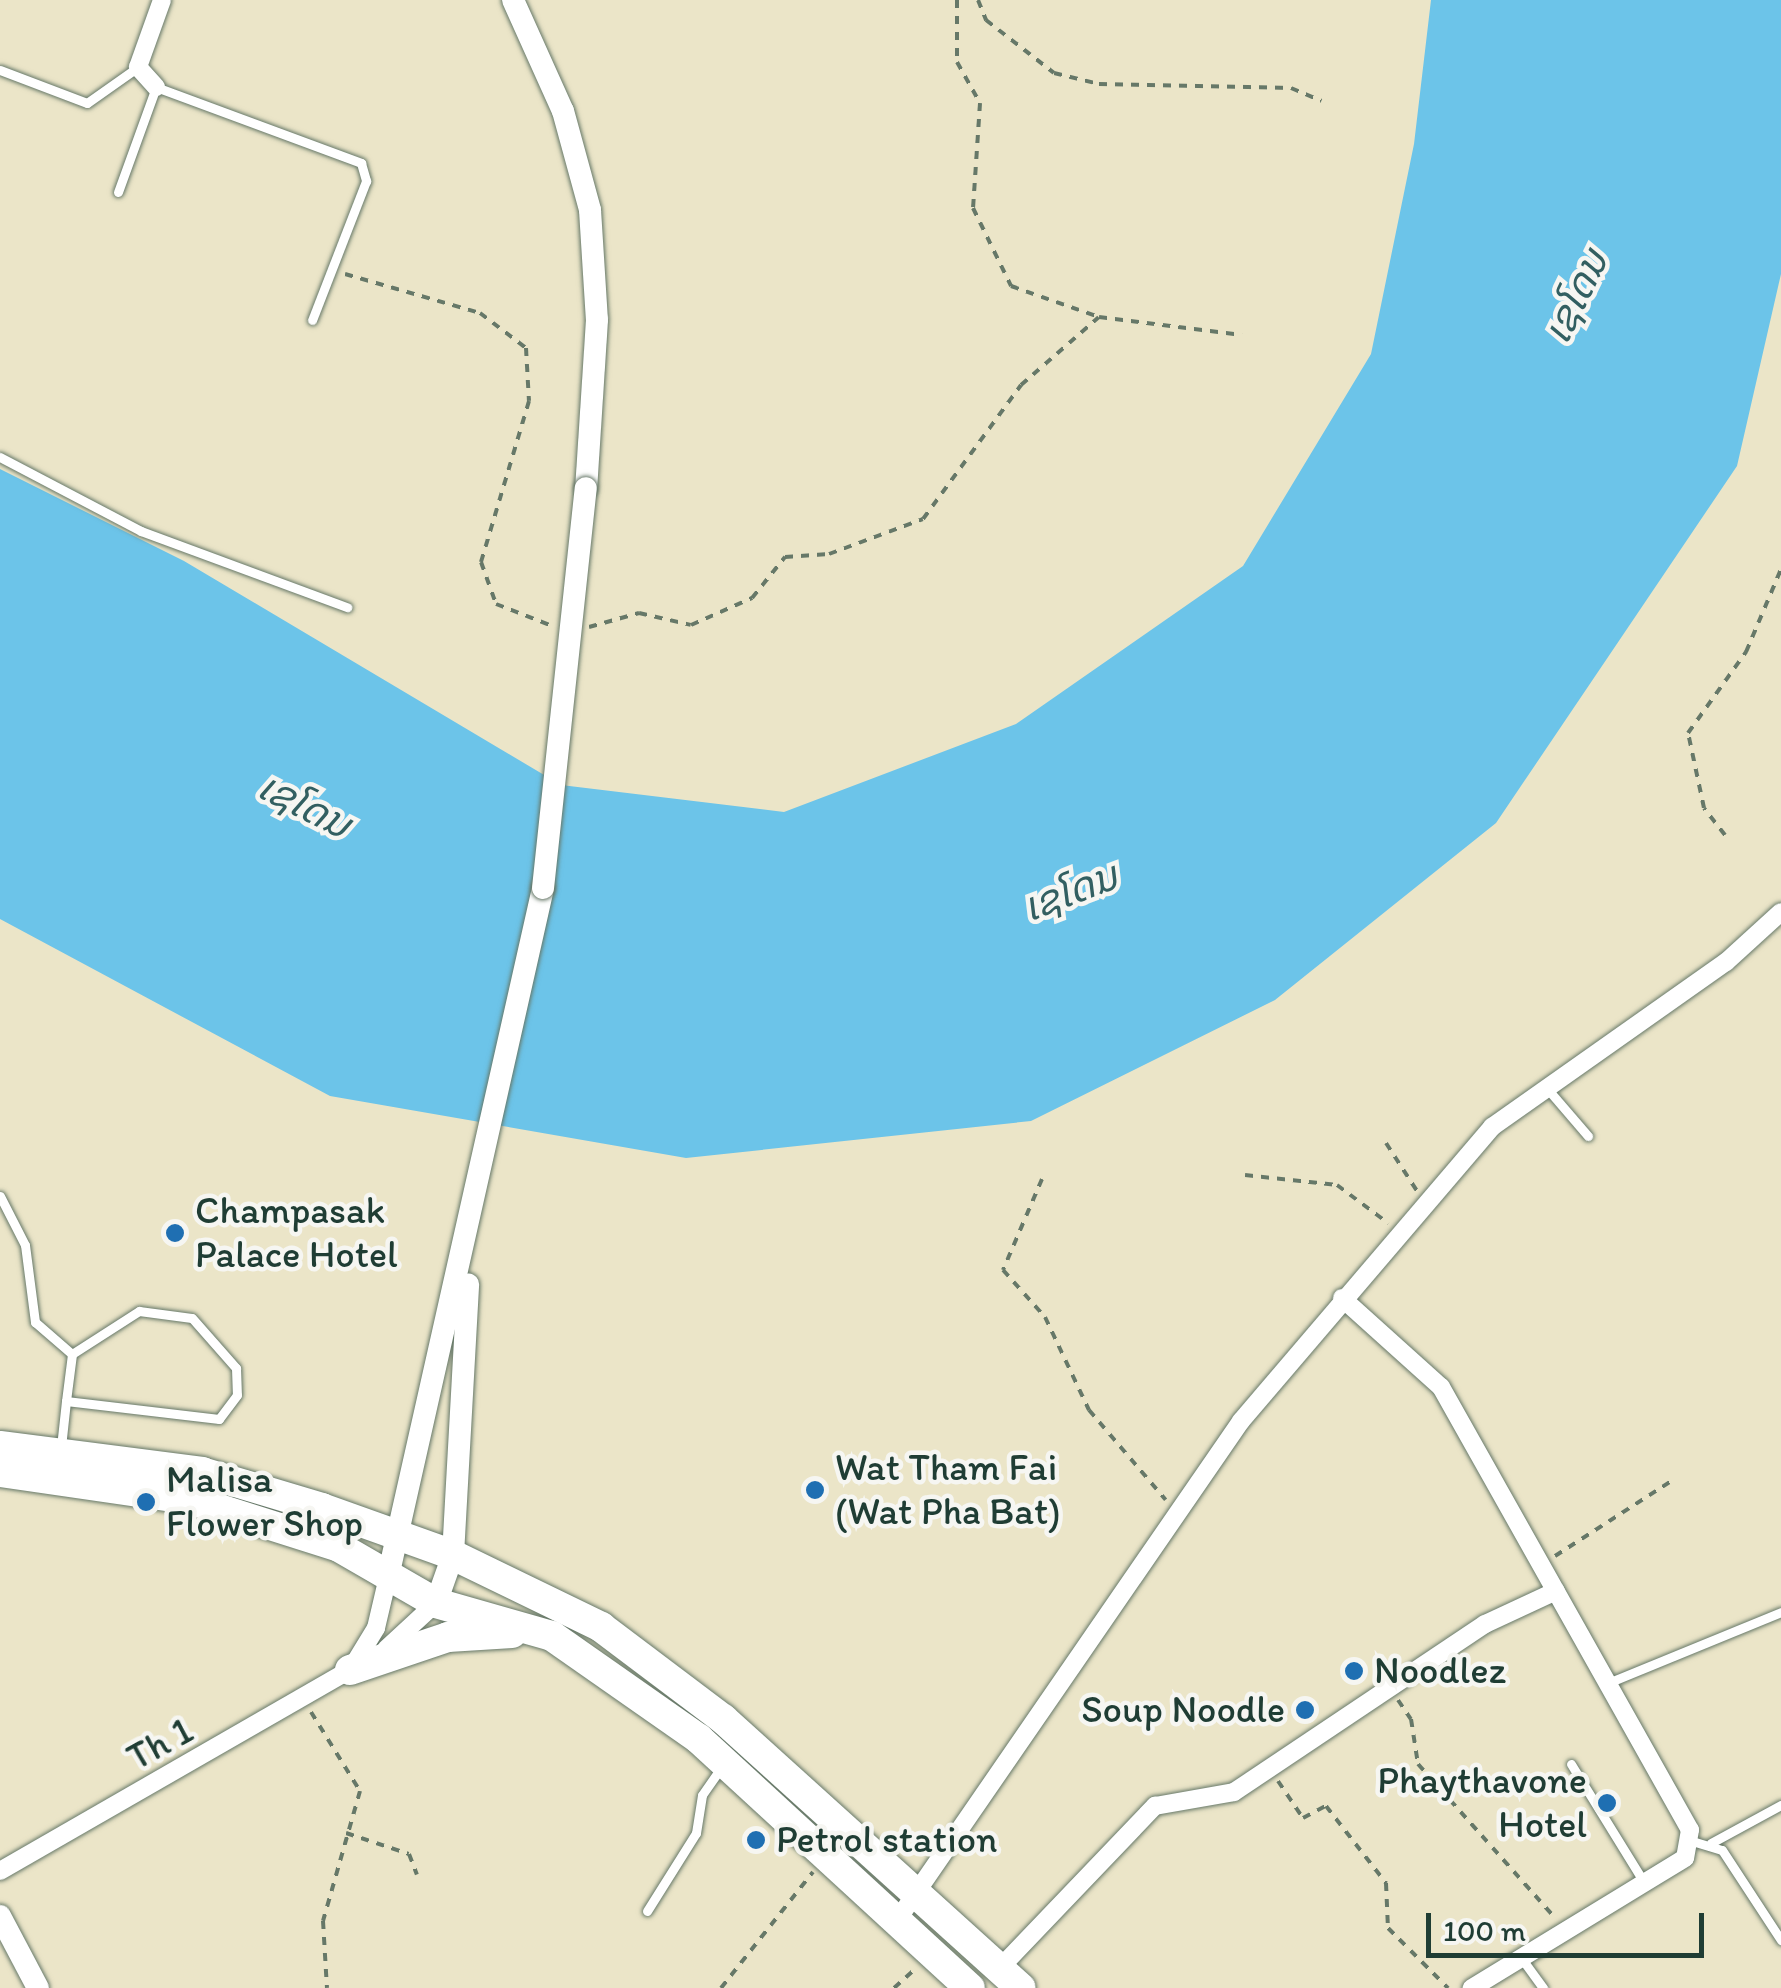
<!DOCTYPE html>
<html>
<head>
<meta charset="utf-8">
<style>
  body { margin:0 }
  #map { position:relative; width:1781px; height:1988px; overflow:hidden; background:#ebe5c8; font-family:Itim,"Noto Sans Lao",sans-serif }
  div>[style] { position:absolute }
  .water>* { inset:0; background:#6cc4e9 }
  .path>* { height:4px; margin-top:-2px; transform-origin:0; background:repeating-linear-gradient(90deg,#667868 0 8px,transparent 0 16px) }
  .roads { filter:drop-shadow(0 0 2px #667868) drop-shadow(0 0 2px #667868) }
  .service>* { height:9px; margin:-4.5px; padding:0 4.5px; transform-origin:4.5px; border-radius:4.5px; background:#fff }
  .minor>* { height:18px; margin:-9px; padding:0 9px; transform-origin:9px; border-radius:9px; background:#fff }
  .tertiary>* { height:22px; margin:-11px; padding:0 11px; transform-origin:11px; border-radius:11px; background:#fff }
  .trunk>* { height:30px; margin:-15px; padding:0 15px; transform-origin:15px; border-radius:15px; background:#fff }
  .bridges { filter:drop-shadow(0 0 2px #667868) drop-shadow(0 0 2px #667868) }
  .tertiary-bridge>* { height:22px; margin:-11px; padding:0 11px; transform-origin:11px; border-radius:11px; background:#fff }
  .dots>* { width:28px; height:28px; translate:-50% -50%; box-sizing:border-box; border:5px solid #f6f6f2; border-radius:50% }
  span { translate:-50% -50%; white-space:nowrap; text-align:center; line-height:1.15; -webkit-text-stroke:9px #f6f6f2; paint-order:stroke }
  .poi-label { font-size:38px; color:#1f3d34 }
  .left { translate:0 -50%; text-align:left }
  .right { translate:-100% -50%; text-align:right }
  .street-label { font-size:38px; color:#1f3d34 }
  .water-label { font-size:40px; color:#325f61; font-style:italic }
  .scale { position:absolute; left:1426px; top:1913px; width:278px; height:45px; box-sizing:border-box; border:5px solid #1f3d34; border-top:0; padding-left:12px; font-size:30px; line-height:35px; white-space:nowrap; color:#1f3d34; -webkit-text-stroke:8px #f6f6f2; paint-order:stroke }
</style>
</head>
<body>
<div id="map">
  <div class="water">
    <div style="clip-path:polygon(1431px 0,1781px 0,1781px 274px,1737px 466px,1496px 823px,1275px 1000px,1031px 1121px,686px 1158px,330px 1096px,0 919px,0 469px,184px 561px,561px 785px,784px 812px,1016px 724px,1243px 566px,1371px 354px,1414px 144px)"></div>
  </div>
  <div class="path">
    <div style="left:957px;top:0;width:62px;rotate:90deg"></div>
    <div style="left:957px;top:62px;width:47px;rotate:60.7deg"></div>
    <div style="left:980px;top:103px;width:105px;rotate:93.8deg"></div>
    <div style="left:973px;top:208px;width:87px;rotate:64deg"></div>
    <div style="left:1011px;top:286px;width:93px;rotate:19.4deg"></div>
    <div style="left:1099px;top:317px;width:144px;rotate:7.2deg"></div>
    <div style="left:978px;top:0;width:22px;rotate:68deg"></div>
    <div style="left:986px;top:20px;width:86px;rotate:37.9deg"></div>
    <div style="left:1054px;top:73px;width:46px;rotate:13.7deg"></div>
    <div style="left:1099px;top:84px;width:192px;rotate:1.2deg"></div>
    <div style="left:1291px;top:88px;width:33px;rotate:23deg"></div>
    <div style="left:345px;top:274px;width:141px;rotate:16.1deg"></div>
    <div style="left:480px;top:313px;width:58px;rotate:37.3deg"></div>
    <div style="left:526px;top:348px;width:53px;rotate:86.8deg"></div>
    <div style="left:529px;top:401px;width:168px;rotate:106.6deg"></div>
    <div style="left:481px;top:562px;width:45px;rotate:70.3deg"></div>
    <div style="left:496px;top:604px;width:58px;rotate:21.3deg"></div>
    <div style="left:589px;top:627px;width:52px;rotate:-15.6deg"></div>
    <div style="left:639px;top:613px;width:53px;rotate:13deg"></div>
    <div style="left:691px;top:625px;width:67px;rotate:-23.9deg"></div>
    <div style="left:752px;top:598px;width:53px;rotate:-51.2deg"></div>
    <div style="left:785px;top:557px;width:44px;rotate:-3.9deg"></div>
    <div style="left:829px;top:554px;width:100px;rotate:-20.4deg"></div>
    <div style="left:923px;top:519px;width:166px;rotate:-53.8deg"></div>
    <div style="left:1021px;top:385px;width:103px;rotate:-41.1deg"></div>
    <div style="left:1725px;top:835px;width:34px;rotate:-128deg"></div>
    <div style="left:1704px;top:808px;width:77px;rotate:-102deg"></div>
    <div style="left:1688px;top:733px;width:100px;rotate:-54.4deg"></div>
    <div style="left:1746px;top:652px;width:90px;rotate:-67.1deg"></div>
    <div style="left:1386px;top:1143px;width:57px;rotate:57.1deg"></div>
    <div style="left:1245px;top:1175px;width:93px;rotate:6.2deg"></div>
    <div style="left:1337px;top:1185px;width:64px;rotate:36.7deg"></div>
    <div style="left:1042px;top:1179px;width:99px;rotate:113.2deg"></div>
    <div style="left:1003px;top:1270px;width:63px;rotate:48.2deg"></div>
    <div style="left:1045px;top:1317px;width:103px;rotate:64.7deg"></div>
    <div style="left:1089px;top:1410px;width:118px;rotate:49.5deg"></div>
    <div style="left:1555px;top:1556px;width:140px;rotate:-32.8deg"></div>
    <div style="left:1398px;top:1700px;width:23px;rotate:56deg"></div>
    <div style="left:1411px;top:1719px;width:46px;rotate:81.2deg"></div>
    <div style="left:1418px;top:1764px;width:206px;rotate:48.3deg"></div>
    <div style="left:311px;top:1712px;width:93px;rotate:58.2deg"></div>
    <div style="left:360px;top:1791px;width:135px;rotate:105.9deg"></div>
    <div style="left:323px;top:1921px;width:67px;rotate:86.6deg"></div>
    <div style="left:1278px;top:1781px;width:45px;rotate:56deg"></div>
    <div style="left:1303px;top:1818px;width:26px;rotate:-28deg"></div>
    <div style="left:1326px;top:1806px;width:98px;rotate:52.1deg"></div>
    <div style="left:1386px;top:1883px;width:45px;rotate:87.5deg"></div>
    <div style="left:1388px;top:1928px;width:85px;rotate:45deg"></div>
    <div style="left:346px;top:1833px;width:66px;rotate:18.4deg"></div>
    <div style="left:409px;top:1854px;width:22px;rotate:69deg"></div>
    <div style="left:721px;top:1988px;width:148px;rotate:-51.6deg"></div>
    <div style="left:894px;top:1988px;width:25px;rotate:-42deg"></div>
  </div>
  <div class="roads">
    <div class="service">
      <div style="left:0;top:70px;width:93px;rotate:20.8deg"></div>
      <div style="left:87px;top:103px;width:62px;rotate:-35.2deg"></div>
      <div style="left:118px;top:192px;width:112px;rotate:-70.1deg"></div>
      <div style="left:156px;top:87px;width:219px;rotate:20.3deg"></div>
      <div style="left:361px;top:163px;width:19px;rotate:74deg"></div>
      <div style="left:366px;top:181px;width:149px;rotate:111.2deg"></div>
      <div style="left:0;top:457px;width:159px;rotate:27.7deg"></div>
      <div style="left:141px;top:531px;width:220px;rotate:20.3deg"></div>
      <div style="left:1545px;top:1086px;width:66px;rotate:49.3deg"></div>
      <div style="left:0;top:1196px;width:55px;rotate:63deg"></div>
      <div style="left:25px;top:1245px;width:78px;rotate:82.6deg"></div>
      <div style="left:35px;top:1322px;width:49px;rotate:40.9deg"></div>
      <div style="left:61px;top:1447px;width:46px;rotate:-83.8deg"></div>
      <div style="left:66px;top:1401px;width:47px;rotate:-82.7deg"></div>
      <div style="left:72px;top:1354px;width:80px;rotate:-32.7deg"></div>
      <div style="left:139px;top:1311px;width:53px;rotate:7.5deg"></div>
      <div style="left:192px;top:1318px;width:67px;rotate:48.7deg"></div>
      <div style="left:236px;top:1368px;width:27px;rotate:88deg"></div>
      <div style="left:237px;top:1395px;width:30px;rotate:127deg"></div>
      <div style="left:219px;top:1419px;width:154px;rotate:-173.3deg"></div>
      <div style="left:1608px;top:1683px;width:187px;rotate:-22.3deg"></div>
      <div style="left:1571px;top:1764px;width:139px;rotate:58.3deg"></div>
      <div style="left:1692px;top:1841px;width:31px;rotate:17deg"></div>
      <div style="left:1722px;top:1850px;width:108px;rotate:56.8deg"></div>
      <div style="left:1711px;top:1843px;width:80px;rotate:-28.5deg"></div>
      <div style="left:647px;top:1911px;width:92px;rotate:-57.9deg"></div>
      <div style="left:696px;top:1833px;width:38px;rotate:-81deg"></div>
      <div style="left:702px;top:1795px;width:37px;rotate:-55deg"></div>
      <div style="left:1522px;top:1959px;width:36px;rotate:54deg"></div>
    </div>
    <div class="minor">
      <div style="left:156px;top:87px;width:27px;rotate:-132deg"></div>
      <div style="left:138px;top:67px;width:71px;rotate:-70.3deg"></div>
      <div style="left:1342px;top:1298px;width:133px;rotate:42deg"></div>
      <div style="left:1441px;top:1387px;width:508px;rotate:60.66deg"></div>
      <div style="left:1690px;top:1830px;width:28px;rotate:100deg"></div>
      <div style="left:1685px;top:1858px;width:250px;rotate:148.6deg"></div>
      <div style="left:386px;top:1649px;width:68px;rotate:-42.6deg"></div>
      <div style="left:351px;top:1669px;width:48px;rotate:-58.6deg"></div>
      <div style="left:376px;top:1628px;width:48px;rotate:-76.8deg"></div>
      <div style="left:0;top:1871px;width:409px;rotate:-29.9deg"></div>
      <div style="left:898px;top:1919px;width:605px;rotate:-55.44deg"></div>
      <div style="left:1241px;top:1421px;width:387px;rotate:-49.5deg"></div>
      <div style="left:1492px;top:1127px;width:286px;rotate:-35.2deg"></div>
      <div style="left:1726px;top:962px;width:74px;rotate:-42.3deg"></div>
      <div style="left:999px;top:1969px;width:226px;rotate:-46.3deg"></div>
      <div style="left:1155px;top:1806px;width:80px;rotate:-10deg"></div>
      <div style="left:1234px;top:1792px;width:302px;rotate:-33.8deg"></div>
      <div style="left:1485px;top:1624px;width:78px;rotate:-24.9deg"></div>
    </div>
    <div class="tertiary">
      <div style="left:513px;top:0;width:122px;rotate:65.8deg"></div>
      <div style="left:563px;top:111px;width:103px;rotate:74.7deg"></div>
      <div style="left:590px;top:210px;width:110px;rotate:86.4deg"></div>
      <div style="left:597px;top:320px;width:168px;rotate:93.7deg"></div>
      <div style="left:387px;top:1581px;width:710px;rotate:-77.31deg"></div>
      <div style="left:436px;top:1603px;width:51px;rotate:-70.5deg"></div>
      <div style="left:453px;top:1555px;width:271px;rotate:-86.8deg"></div>
      <div style="left:0;top:1916px;width:81px;rotate:62.2deg"></div>
    </div>
    <div class="trunk">
      <div style="left:0;top:1446px;width:204px;rotate:7.3deg"></div>
      <div style="left:202px;top:1472px;width:125px;rotate:16.7deg"></div>
      <div style="left:322px;top:1508px;width:139px;rotate:19.7deg"></div>
      <div style="left:453px;top:1555px;width:165px;rotate:25.9deg"></div>
      <div style="left:601px;top:1627px;width:153px;rotate:37deg"></div>
      <div style="left:723px;top:1719px;width:401px;rotate:42.1deg"></div>
      <div style="left:0;top:1472px;width:190px;rotate:8.2deg"></div>
      <div style="left:188px;top:1499px;width:158px;rotate:17.6deg"></div>
      <div style="left:339px;top:1547px;width:112px;rotate:30deg"></div>
      <div style="left:436px;top:1603px;width:121px;rotate:15.9deg"></div>
      <div style="left:552px;top:1636px;width:179px;rotate:35deg"></div>
      <div style="left:699px;top:1739px;width:368px;rotate:42.6deg"></div>
      <div style="left:350px;top:1670px;width:103px;rotate:-18.6deg"></div>
      <div style="left:448px;top:1637px;width:64px;rotate:-3.6deg"></div>
    </div>
  </div>
  <div class="bridges">
    <div class="tertiary-bridge">
      <div style="left:543px;top:888px;width:402px;rotate:-83.9deg"></div>
    </div>
  </div>
  <div class="dots">
    <div style="left:175px;top:1233px;background:#1f6fb2"></div>
    <div style="left:815px;top:1490px;background:#1f6fb2"></div>
    <div style="left:146px;top:1502px;background:#1f6fb2"></div>
    <div style="left:1354px;top:1671px;background:#1f6fb2"></div>
    <div style="left:1305px;top:1710px;background:#1f6fb2"></div>
    <div style="left:1607px;top:1803px;background:#1f6fb2"></div>
    <div style="left:756px;top:1840px;background:#1f6fb2"></div>
  </div>
  <div class="poi-label">
    <span class="left" style="left:195px;top:1233px">Champasak<br>Palace Hotel</span>
    <span class="left" style="left:835px;top:1490px">Wat Tham Fai<br>(Wat Pha Bat)</span>
    <span class="left" style="left:166px;top:1502px">Malisa<br>Flower Shop</span>
    <span class="left" style="left:1374px;top:1671px">Noodlez</span>
    <span class="right" style="left:1285px;top:1710px">Soup Noodle</span>
    <span class="right" style="left:1587px;top:1803px">Phaythavone<br>Hotel</span>
    <span class="left" style="left:776px;top:1840px">Petrol station</span>
  </div>
  <div class="street-label">
    <span style="left:160px;top:1744px;rotate:-29deg">Th 1</span>
  </div>
  <div class="water-label">
    <span style="left:1575px;top:296px;rotate:-64deg">ເຊໂດນ</span>
    <span style="left:305px;top:805px;rotate:27deg">ເຊໂດນ</span>
    <span style="left:1070px;top:891px;rotate:-21deg">ເຊໂດນ</span>
  </div>
  <div class="scale">100 m</div>
</div>
</body>
</html>
